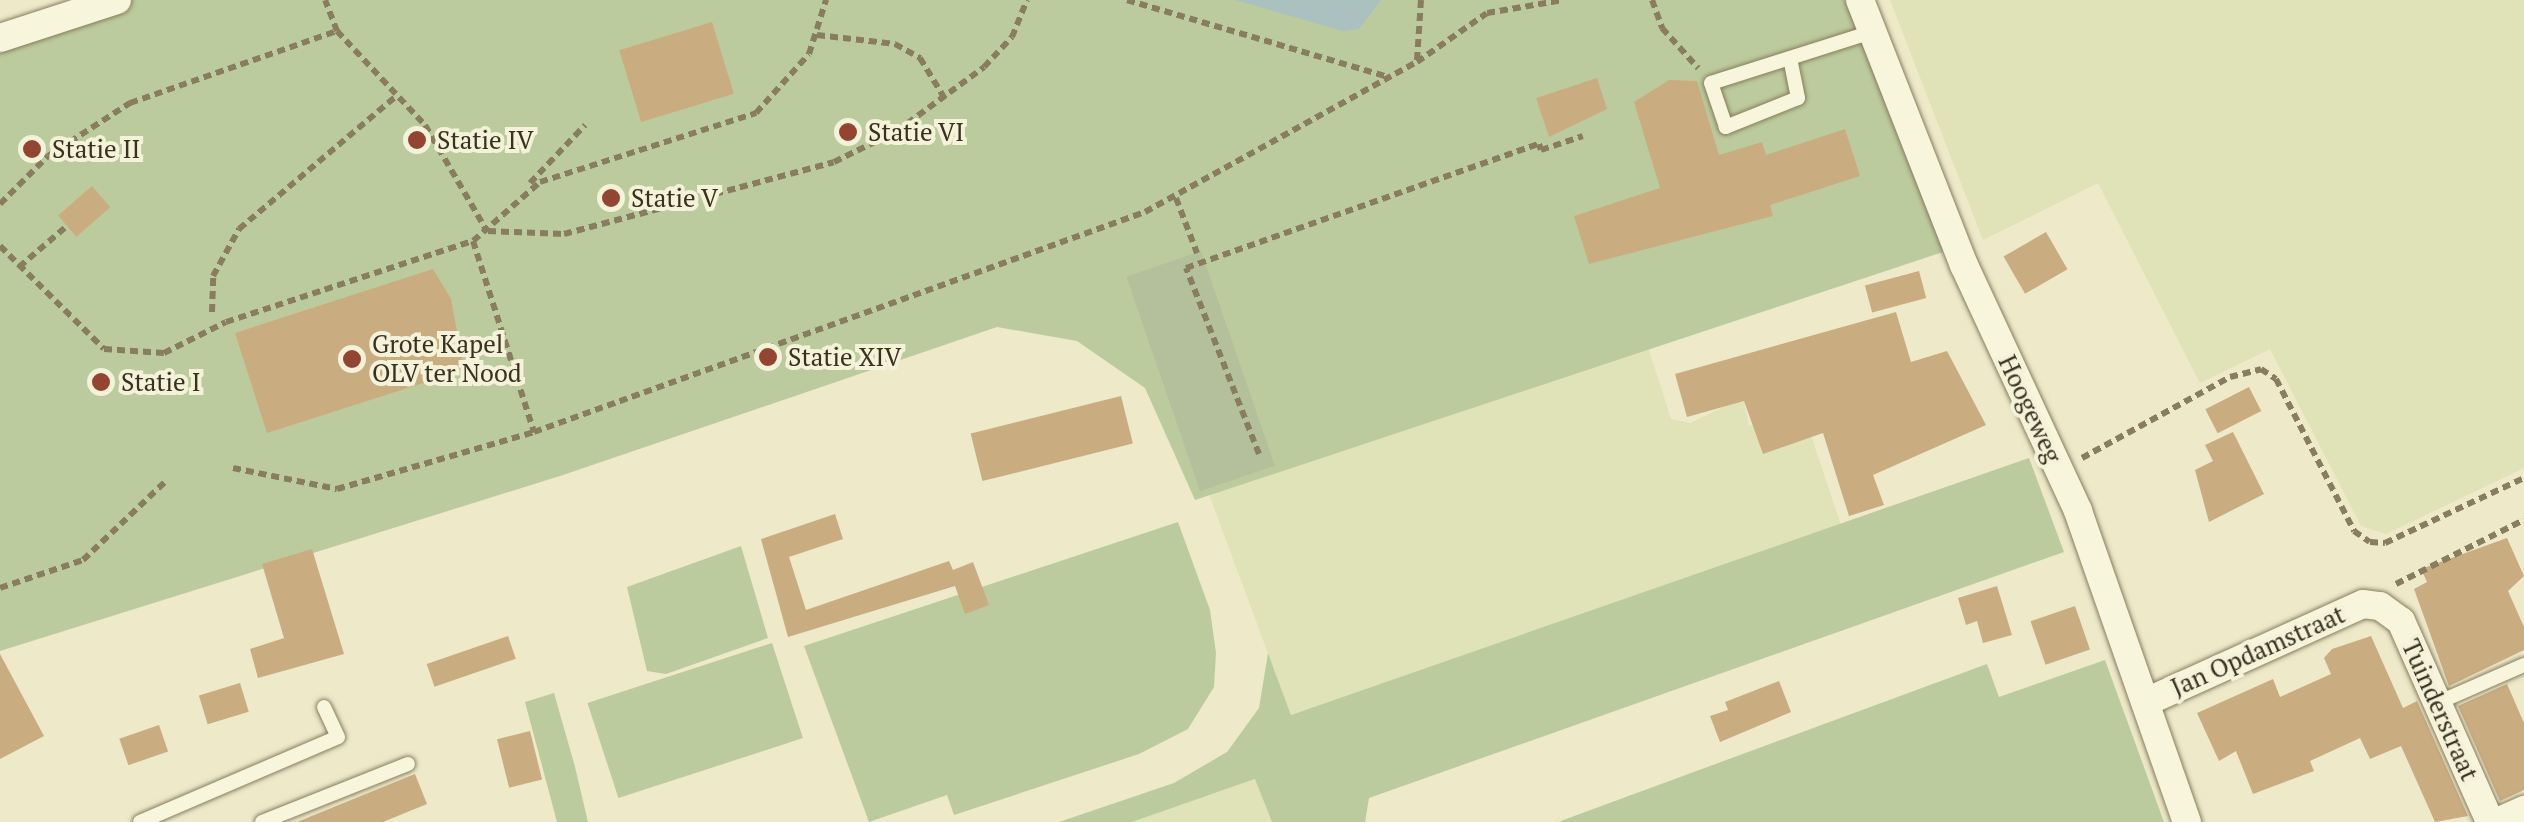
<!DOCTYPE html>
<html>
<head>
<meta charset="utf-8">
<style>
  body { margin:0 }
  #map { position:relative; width:2524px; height:822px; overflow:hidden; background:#ede9c9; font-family:"PT Serif",serif }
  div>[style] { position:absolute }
  .farmland>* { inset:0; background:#e0e2b7 }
  .green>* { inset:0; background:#bccb9d; transform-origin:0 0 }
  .cemetery>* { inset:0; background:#b4c09c; transform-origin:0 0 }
  .water>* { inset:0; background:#aac1bf }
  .building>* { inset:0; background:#c9ad81; transform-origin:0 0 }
  .path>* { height:6px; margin-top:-3px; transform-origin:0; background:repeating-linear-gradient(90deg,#887d5f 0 8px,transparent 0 13px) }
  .roads { filter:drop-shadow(0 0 2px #887d5f) drop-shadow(0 0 2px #887d5f) }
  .lane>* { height:14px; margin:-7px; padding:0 7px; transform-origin:7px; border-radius:7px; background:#f7f5dc }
  .street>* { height:28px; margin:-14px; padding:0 14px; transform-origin:14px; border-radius:14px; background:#f7f5dc }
  .dots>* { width:28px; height:28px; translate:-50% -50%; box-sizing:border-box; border:5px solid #f4f2d9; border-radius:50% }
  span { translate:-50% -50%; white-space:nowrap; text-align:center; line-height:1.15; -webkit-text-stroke:8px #f4f2d9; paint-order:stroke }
  .poi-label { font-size:25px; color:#3a3221 }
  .left { translate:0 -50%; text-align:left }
  .street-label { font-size:25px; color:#3a3221 }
</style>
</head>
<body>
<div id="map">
  <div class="farmland">
    <div style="clip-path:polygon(1890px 0,2524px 0,2524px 468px,2386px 534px,2361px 526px,2270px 349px,2200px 383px,2098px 183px,1983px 240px)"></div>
    <div style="clip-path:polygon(1647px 344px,1671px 419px,1690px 423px,1743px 398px,1749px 426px,1804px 415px,1841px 525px,1291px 715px,1207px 489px)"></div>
    <div style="clip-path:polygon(1256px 779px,1272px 822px,1132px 822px)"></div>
  </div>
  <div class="green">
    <div style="clip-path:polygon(126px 0,1853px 0,1952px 249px,1195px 500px,1145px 388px,1077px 341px,997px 327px,563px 475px,0 651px,0 41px)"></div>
    <div style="clip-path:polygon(2029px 458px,2064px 552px,1369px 798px,1365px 822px,1272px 822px,1255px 779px,1132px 822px,1059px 822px,1174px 783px,1227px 752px,1259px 708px,1268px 653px,1291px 715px)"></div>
    <div style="clip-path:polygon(1178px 522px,1210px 610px,1216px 653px,1214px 687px,1188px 729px,1139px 754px,954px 815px,947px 795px,869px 822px,804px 646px)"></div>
    <div style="clip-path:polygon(741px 546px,768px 638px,666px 674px,647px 671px,627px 587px)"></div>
    <div style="left:772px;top:643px;width:100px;height:194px;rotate:72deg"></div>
    <div style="clip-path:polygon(2105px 660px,2164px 822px,1558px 822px,1987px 664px,1999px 697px)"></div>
    <div style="clip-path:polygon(554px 693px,575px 767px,588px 822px,557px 822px,525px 702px)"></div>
  </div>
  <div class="cemetery">
    <div style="left:1201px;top:251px;width:227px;height:79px;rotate:71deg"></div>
  </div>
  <div class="water">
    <div style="clip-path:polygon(1235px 0,1381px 0,1359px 29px,1343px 31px)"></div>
  </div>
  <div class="building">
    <div style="left:712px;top:22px;width:75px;height:97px;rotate:73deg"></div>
    <div style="clip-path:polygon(1597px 78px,1607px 109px,1549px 137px,1536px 98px)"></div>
    <div style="clip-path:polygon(1669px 80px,1697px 81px,1719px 155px,1762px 142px,1766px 155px,1845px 129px,1860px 176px,1770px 205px,1773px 216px,1589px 264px,1574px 216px,1660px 188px,1634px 102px)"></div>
    <div style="left:92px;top:186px;width:28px;height:45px;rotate:49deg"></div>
    <div style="left:2046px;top:232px;width:43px;height:49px;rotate:60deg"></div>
    <div style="clip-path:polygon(433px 269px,451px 299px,464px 370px,267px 433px,235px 333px)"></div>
    <div style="left:1919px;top:271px;width:28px;height:56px;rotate:75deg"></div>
    <div style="clip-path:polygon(1896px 312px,1911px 362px,1947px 351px,1986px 425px,1873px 475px,1884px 505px,1849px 516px,1823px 433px,1763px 454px,1744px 401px,1687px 417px,1675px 374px)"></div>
    <div style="left:2249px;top:387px;width:27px;height:49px;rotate:63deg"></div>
    <div style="left:1121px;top:396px;width:49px;height:155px;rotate:76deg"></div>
    <div style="clip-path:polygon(2233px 432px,2264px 494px,2209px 522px,2195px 470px,2213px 461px,2205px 445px)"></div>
    <div style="clip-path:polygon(835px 514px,843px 539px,789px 557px,806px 610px,949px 561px,953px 570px,973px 562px,989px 605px,965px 614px,955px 586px,788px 637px,761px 539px)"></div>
    <div style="clip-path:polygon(2507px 538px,2524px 576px,2508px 591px,2524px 627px,2524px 650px,2449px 686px,2414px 589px,2427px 582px,2421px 569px)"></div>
    <div style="clip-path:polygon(312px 549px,344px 654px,258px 678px,250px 649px,284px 638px,262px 564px)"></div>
    <div style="clip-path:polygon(1997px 586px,2012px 635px,1983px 643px,1977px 621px,1966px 625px,1958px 598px)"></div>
    <div style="left:2075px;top:606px;width:46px;height:47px;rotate:71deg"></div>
    <div style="left:508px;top:636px;width:24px;height:86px;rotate:71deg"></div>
    <div style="clip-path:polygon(2371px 636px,2403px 708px,2417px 701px,2468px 816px,2435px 822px,2401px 746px,2370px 759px,2360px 738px,2310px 761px,2314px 771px,2253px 794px,2236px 751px,2219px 761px,2197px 713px,2273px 679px,2280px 697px,2331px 674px,2324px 658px,2332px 649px)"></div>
    <div style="clip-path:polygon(0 654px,44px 736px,0 759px)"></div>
    <div style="clip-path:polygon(1779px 681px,1791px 712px,1720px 742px,1710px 716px,1728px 710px,1725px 702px)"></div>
    <div style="left:240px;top:683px;width:30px;height:43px;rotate:73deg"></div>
    <div style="clip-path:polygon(2507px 684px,2524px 723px,2524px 790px,2500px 801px,2458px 706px)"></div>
    <div style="left:159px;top:725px;width:28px;height:42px;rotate:71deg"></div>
    <div style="left:530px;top:731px;width:50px;height:34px;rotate:76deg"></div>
    <div style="clip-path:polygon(415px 774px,427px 804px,383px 822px,297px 822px)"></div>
  </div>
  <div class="path">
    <div style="left:1127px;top:0;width:273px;rotate:16.4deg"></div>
    <div style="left:1652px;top:0;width:30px;rotate:70deg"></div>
    <div style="left:1662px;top:28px;width:54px;rotate:48deg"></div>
    <div style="left:337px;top:31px;width:129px;rotate:46.9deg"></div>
    <div style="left:425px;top:125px;width:123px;rotate:59.7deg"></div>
    <div style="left:817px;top:35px;width:79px;rotate:6.6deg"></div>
    <div style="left:895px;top:44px;width:29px;rotate:29deg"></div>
    <div style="left:920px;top:58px;width:48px;rotate:58.6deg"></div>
    <div style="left:1417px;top:60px;width:60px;rotate:-86.2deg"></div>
    <div style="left:530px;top:183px;width:80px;rotate:-46.5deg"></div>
    <div style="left:1176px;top:198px;width:59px;rotate:69.1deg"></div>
    <div style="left:0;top:204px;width:68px;rotate:-45deg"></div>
    <div style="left:48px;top:156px;width:98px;rotate:-32.9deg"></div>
    <div style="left:130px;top:103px;width:219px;rotate:-19.2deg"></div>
    <div style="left:337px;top:31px;width:33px;rotate:-111deg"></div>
    <div style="left:488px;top:231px;width:76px;rotate:2.3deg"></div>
    <div style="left:564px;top:234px;width:279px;rotate:-14.9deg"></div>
    <div style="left:834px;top:162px;width:70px;rotate:-26.2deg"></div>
    <div style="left:897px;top:131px;width:108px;rotate:-36.3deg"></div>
    <div style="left:984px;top:67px;width:41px;rotate:-47deg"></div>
    <div style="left:1012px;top:37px;width:40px;rotate:-68deg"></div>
    <div style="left:473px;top:241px;width:201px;rotate:72.3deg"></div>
    <div style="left:0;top:246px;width:146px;rotate:44.7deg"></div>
    <div style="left:104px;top:349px;width:60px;rotate:3.8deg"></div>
    <div style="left:164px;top:353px;width:69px;rotate:-26.6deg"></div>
    <div style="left:226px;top:322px;width:260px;rotate:-18.2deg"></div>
    <div style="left:473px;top:241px;width:89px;rotate:-41.4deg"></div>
    <div style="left:540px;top:182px;width:227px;rotate:-17.7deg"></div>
    <div style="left:756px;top:113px;width:79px;rotate:-48.1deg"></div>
    <div style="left:809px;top:54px;width:57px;rotate:-72.5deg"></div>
    <div style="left:19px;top:267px;width:63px;rotate:-40.5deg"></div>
    <div style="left:212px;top:312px;width:36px;rotate:-88deg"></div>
    <div style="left:213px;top:276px;width:54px;rotate:-61deg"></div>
    <div style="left:239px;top:229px;width:204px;rotate:-40.2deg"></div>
    <div style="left:1259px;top:454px;width:200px;rotate:-111.4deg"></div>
    <div style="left:1186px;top:268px;width:374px;rotate:-19.4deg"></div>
    <div style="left:1539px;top:144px;width:6px;rotate:72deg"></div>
    <div style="left:1541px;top:150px;width:44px;rotate:-18.4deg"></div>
    <div style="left:2082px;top:458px;width:169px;rotate:-28.7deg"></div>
    <div style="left:2230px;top:377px;width:32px;rotate:-14deg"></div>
    <div style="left:2261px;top:369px;width:18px;rotate:34deg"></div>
    <div style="left:2276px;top:379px;width:171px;rotate:62.8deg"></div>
    <div style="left:2354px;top:531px;width:19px;rotate:35deg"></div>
    <div style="left:2370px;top:542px;width:15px;rotate:4deg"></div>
    <div style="left:2385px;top:543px;width:153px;rotate:-25.1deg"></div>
    <div style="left:233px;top:468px;width:106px;rotate:11.4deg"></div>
    <div style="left:337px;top:489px;width:205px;rotate:-16.1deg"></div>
    <div style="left:534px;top:432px;width:649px;rotate:-19.8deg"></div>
    <div style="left:1145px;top:212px;width:311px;rotate:-28.9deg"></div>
    <div style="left:1417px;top:62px;width:85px;rotate:-35deg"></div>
    <div style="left:1487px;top:13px;width:77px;rotate:-9.7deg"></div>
    <div style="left:2396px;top:584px;width:143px;rotate:-26.6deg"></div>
    <div style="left:0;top:588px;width:88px;rotate:-18.6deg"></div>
    <div style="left:83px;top:560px;width:116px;rotate:-43.6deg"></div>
  </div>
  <div class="roads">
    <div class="lane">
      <div style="left:1790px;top:58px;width:41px;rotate:78.7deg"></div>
      <div style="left:1798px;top:98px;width:78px;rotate:158.1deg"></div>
      <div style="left:1726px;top:127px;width:46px;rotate:-108.8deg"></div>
      <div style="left:1711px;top:83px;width:169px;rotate:-17.6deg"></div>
      <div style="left:2437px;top:703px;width:95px;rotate:-23.6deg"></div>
      <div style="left:140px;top:822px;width:215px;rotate:-23.2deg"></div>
      <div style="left:338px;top:737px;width:33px;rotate:-115deg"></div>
      <div style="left:262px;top:822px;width:157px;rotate:-21.7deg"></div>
    </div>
    <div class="street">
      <div style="left:1860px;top:0;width:285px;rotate:68.6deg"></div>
      <div style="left:1964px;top:265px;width:271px;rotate:65.1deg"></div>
      <div style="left:2078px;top:511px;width:330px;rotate:70.7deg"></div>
      <div style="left:0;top:38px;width:123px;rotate:-18deg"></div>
      <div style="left:2146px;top:702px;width:238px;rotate:-24.3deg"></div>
      <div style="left:2363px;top:604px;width:17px;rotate:7deg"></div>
      <div style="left:2380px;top:606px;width:26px;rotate:36deg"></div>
      <div style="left:2401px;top:621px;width:220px;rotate:66.1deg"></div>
      <div style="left:2497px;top:822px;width:30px;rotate:-24deg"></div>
    </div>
  </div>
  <div class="dots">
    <div style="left:848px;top:132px;background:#944532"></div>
    <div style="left:417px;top:140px;background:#944532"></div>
    <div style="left:32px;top:149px;background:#944532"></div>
    <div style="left:611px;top:198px;background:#944532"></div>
    <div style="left:768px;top:357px;background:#944532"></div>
    <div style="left:352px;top:359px;background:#944532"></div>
    <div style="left:101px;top:382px;background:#944532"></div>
  </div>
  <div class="poi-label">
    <span class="left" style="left:868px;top:132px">Statie VI</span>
    <span class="left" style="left:437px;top:140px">Statie IV</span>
    <span class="left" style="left:52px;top:149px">Statie II</span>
    <span class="left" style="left:631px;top:198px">Statie V</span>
    <span class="left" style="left:372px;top:359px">Grote Kapel<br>OLV ter Nood</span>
    <span class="left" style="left:788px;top:357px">Statie XIV</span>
    <span class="left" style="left:121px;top:382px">Statie I</span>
  </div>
  <div class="street-label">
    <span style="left:2030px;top:409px;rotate:65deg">Hoogeweg</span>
    <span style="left:2258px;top:651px;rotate:-24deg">Jan Opdamstraat</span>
    <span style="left:2440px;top:710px;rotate:66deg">Tuinderstraat</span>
  </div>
</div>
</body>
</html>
